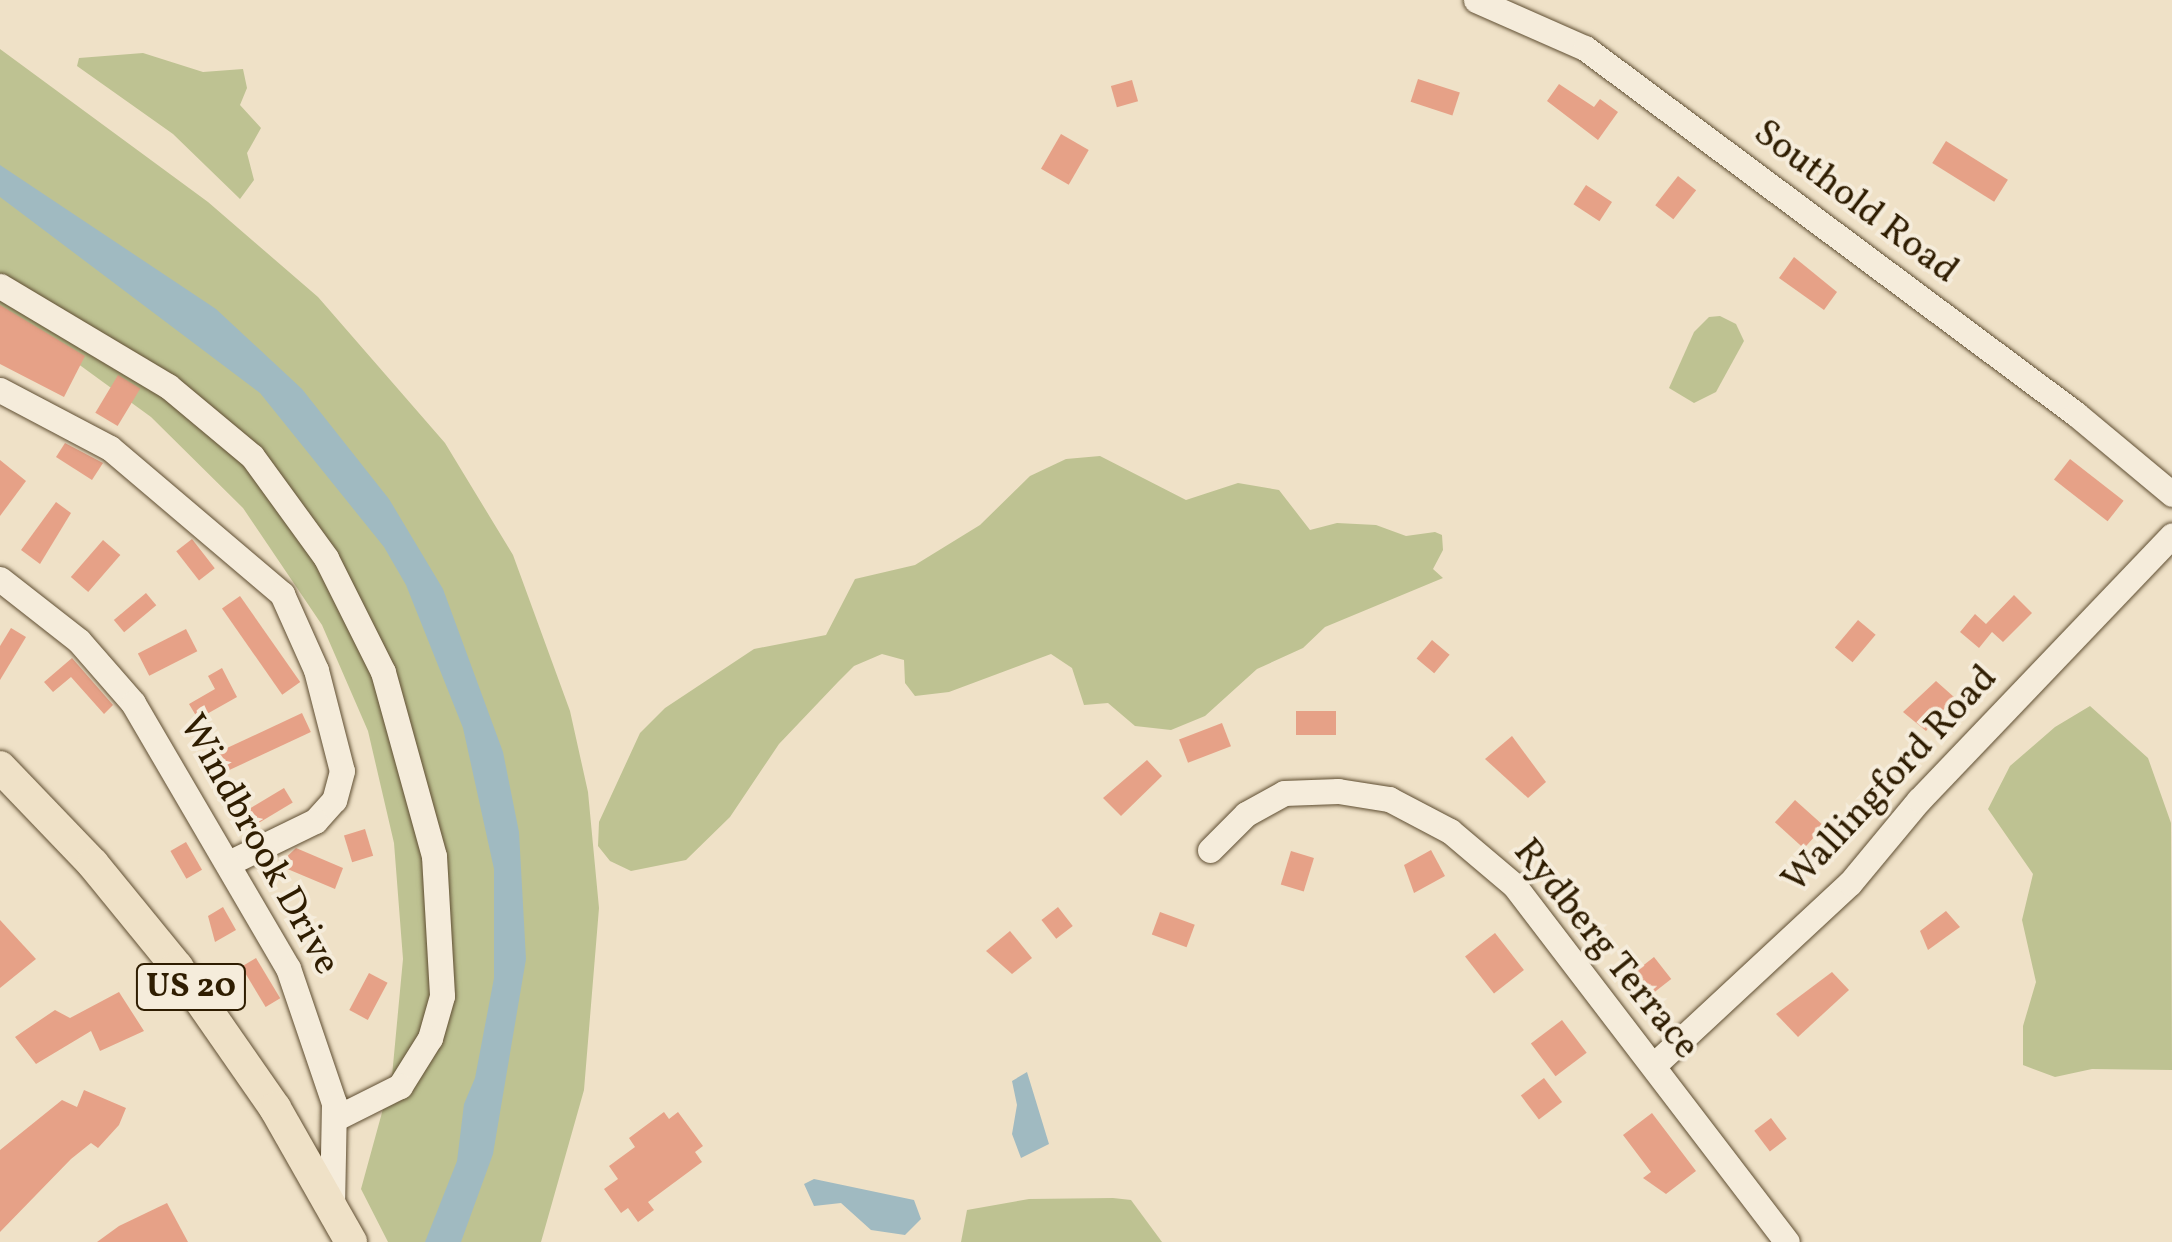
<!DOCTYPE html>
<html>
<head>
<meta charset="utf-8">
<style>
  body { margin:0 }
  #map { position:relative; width:2172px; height:1242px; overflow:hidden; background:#efe1c7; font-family:Vollkorn,serif }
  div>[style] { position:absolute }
  .green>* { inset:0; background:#bec292 }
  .water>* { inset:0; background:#a0bac1 }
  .building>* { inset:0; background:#e6a187; transform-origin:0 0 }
  .roads { filter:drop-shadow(0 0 2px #5f4e32) drop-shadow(0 0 2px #5f4e32) }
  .minor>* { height:25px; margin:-12.5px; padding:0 12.5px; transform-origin:12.5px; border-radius:12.5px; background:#f5ecdb }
  .major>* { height:32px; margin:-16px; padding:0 16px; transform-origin:16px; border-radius:16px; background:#efe1c7 }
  span { translate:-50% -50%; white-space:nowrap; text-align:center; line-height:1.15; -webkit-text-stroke:8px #f5ecdb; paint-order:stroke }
  .shield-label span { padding:2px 8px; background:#f5ecdb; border:2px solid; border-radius:8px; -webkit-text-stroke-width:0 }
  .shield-label { font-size:35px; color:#2f1d01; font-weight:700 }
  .street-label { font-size:38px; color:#2f1d01 }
</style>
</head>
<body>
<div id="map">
  <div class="green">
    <div style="clip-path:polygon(0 49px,208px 202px,318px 297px,445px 443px,513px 555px,570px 711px,588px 792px,599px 908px,584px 1090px,541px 1242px,388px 1242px,361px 1189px,392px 1076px,403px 959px,394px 843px,368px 731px,322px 625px,243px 508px,151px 417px,0 307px)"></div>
    <div style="clip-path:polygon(143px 53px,203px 72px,243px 69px,247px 88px,240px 105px,261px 128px,247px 153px,254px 180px,240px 199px,173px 134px,77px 66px,79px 58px)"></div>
    <div style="clip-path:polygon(1720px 316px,1736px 324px,1744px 341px,1716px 392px,1694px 403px,1669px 388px,1694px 332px,1709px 317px)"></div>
    <div style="clip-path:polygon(1100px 456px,1186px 500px,1238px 483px,1279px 490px,1310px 530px,1337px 523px,1376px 525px,1406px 536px,1435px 532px,1442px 535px,1443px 550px,1433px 569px,1443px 578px,1325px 627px,1303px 648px,1257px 669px,1205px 716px,1171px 730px,1135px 726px,1108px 703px,1084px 705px,1072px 668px,1051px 654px,949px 692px,915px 696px,905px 683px,904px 660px,882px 654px,854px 666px,838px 682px,779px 744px,730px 817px,686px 860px,631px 871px,610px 861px,598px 846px,599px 822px,640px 733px,665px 708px,754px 649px,826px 635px,855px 579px,915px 565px,980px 525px,1030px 476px,1066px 459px)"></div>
    <div style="clip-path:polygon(2090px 706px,2148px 758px,2171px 823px,2172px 1070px,2092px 1069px,2055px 1077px,2023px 1065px,2023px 1026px,2036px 982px,2022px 920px,2033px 874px,1988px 809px,2010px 766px,2055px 727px)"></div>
    <div style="clip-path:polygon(1113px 1198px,1131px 1200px,1162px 1242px,961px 1242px,967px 1210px,1029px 1199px)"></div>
  </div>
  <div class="water">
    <div style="clip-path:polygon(0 165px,216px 309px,302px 389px,389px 499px,443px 589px,503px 752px,519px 832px,526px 959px,493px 1154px,461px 1242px,425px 1242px,457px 1161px,464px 1104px,475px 1078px,494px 978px,494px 869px,463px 728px,406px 585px,384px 547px,260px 393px,0 197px)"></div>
    <div style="clip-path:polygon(1027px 1072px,1049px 1144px,1021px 1158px,1012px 1134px,1017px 1105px,1012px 1081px)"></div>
    <div style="clip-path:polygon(814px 1179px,914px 1200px,921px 1219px,905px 1235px,871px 1230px,841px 1203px,814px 1206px,804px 1184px)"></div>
  </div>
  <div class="building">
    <div style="left:1418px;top:79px;width:44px;height:24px;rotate:18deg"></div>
    <div style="left:1132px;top:80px;width:22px;height:22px;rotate:74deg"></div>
    <div style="clip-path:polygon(1559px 84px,1594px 107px,1600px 99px,1618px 112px,1598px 140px,1547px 101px)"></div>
    <div style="left:1061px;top:134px;width:32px;height:40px;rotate:30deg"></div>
    <div style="left:1946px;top:141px;width:73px;height:26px;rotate:32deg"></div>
    <div style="left:1678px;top:176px;width:23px;height:37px;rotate:38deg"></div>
    <div style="left:1586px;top:185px;width:31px;height:23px;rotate:33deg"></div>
    <div style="clip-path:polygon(1794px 257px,1837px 292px,1824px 310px,1779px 278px)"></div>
    <div style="clip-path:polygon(0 305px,85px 356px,64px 397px,0 364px)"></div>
    <div style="left:118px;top:375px;width:26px;height:44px;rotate:31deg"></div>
    <div style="clip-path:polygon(65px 443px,103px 463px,92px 480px,56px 457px)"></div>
    <div style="left:2070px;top:459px;width:68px;height:26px;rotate:38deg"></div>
    <div style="clip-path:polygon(0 460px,26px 481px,0 516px)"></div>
    <div style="clip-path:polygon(56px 502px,71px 513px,40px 564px,21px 550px)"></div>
    <div style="left:192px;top:539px;width:37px;height:20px;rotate:52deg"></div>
    <div style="left:103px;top:540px;width:23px;height:49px;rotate:41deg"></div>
    <div style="left:146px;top:593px;width:16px;height:42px;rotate:50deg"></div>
    <div style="clip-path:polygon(2014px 595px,2032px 613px,2003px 642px,1992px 632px,1979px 648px,1960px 632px,1975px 614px,1986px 624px)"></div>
    <div style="left:240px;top:596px;width:105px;height:22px;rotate:55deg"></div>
    <div style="left:1858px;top:620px;width:23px;height:36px;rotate:40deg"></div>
    <div style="clip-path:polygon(11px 628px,26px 637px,0 680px,0 646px)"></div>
    <div style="left:186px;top:629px;width:25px;height:54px;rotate:63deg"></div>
    <div style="left:1432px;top:640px;width:23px;height:24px;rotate:40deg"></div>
    <div style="clip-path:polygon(72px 658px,113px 705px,104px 714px,71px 677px,53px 692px,44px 682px)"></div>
    <div style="clip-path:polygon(222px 668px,237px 697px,198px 719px,189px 704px,215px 689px,208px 676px)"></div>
    <div style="clip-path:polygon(1936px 681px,1954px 697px,1926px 731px,1903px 712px)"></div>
    <div style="left:1296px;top:711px;width:40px;height:24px"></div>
    <div style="left:302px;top:713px;width:21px;height:97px;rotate:65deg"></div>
    <div style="left:1222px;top:723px;width:25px;height:46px;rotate:69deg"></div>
    <div style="clip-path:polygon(1512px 736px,1546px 782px,1528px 798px,1485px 759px)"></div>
    <div style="clip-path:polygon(1147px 760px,1162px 776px,1121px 816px,1103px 798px)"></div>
    <div style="left:284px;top:788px;width:17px;height:48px;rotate:59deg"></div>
    <div style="left:1795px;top:800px;width:39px;height:30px;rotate:42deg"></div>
    <div style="left:365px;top:829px;width:28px;height:22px;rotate:73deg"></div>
    <div style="left:186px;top:842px;width:32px;height:18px;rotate:60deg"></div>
    <div style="clip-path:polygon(296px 848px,343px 868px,335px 889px,278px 865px)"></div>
    <div style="clip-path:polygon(1431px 850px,1445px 876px,1414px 893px,1404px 865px)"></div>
    <div style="left:1291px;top:851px;width:24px;height:35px;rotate:17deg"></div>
    <div style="clip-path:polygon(223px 907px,236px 930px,215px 942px,208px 916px)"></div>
    <div style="left:1058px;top:907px;width:24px;height:21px;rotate:52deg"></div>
    <div style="clip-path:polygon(1946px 911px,1960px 927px,1928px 950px,1920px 931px)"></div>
    <div style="left:1160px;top:912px;width:37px;height:24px;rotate:20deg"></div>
    <div style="clip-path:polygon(0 920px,36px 959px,0 988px)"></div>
    <div style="clip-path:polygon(1010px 931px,1032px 958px,1012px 974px,986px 951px)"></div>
    <div style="left:1495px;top:933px;width:47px;height:38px;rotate:52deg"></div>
    <div style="left:1654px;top:957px;width:28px;height:26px;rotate:52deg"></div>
    <div style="left:256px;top:958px;width:47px;height:17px;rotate:59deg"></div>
    <div style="clip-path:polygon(1832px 972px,1849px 990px,1798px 1037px,1776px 1014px)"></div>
    <div style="left:369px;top:973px;width:21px;height:42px;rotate:28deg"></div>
    <div style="clip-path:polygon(119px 992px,144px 1031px,100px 1051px,91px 1031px,36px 1064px,15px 1037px,55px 1010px,70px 1018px)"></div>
    <div style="left:1562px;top:1020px;width:41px;height:39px;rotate:53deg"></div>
    <div style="left:1544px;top:1078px;width:30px;height:29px;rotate:53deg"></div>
    <div style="clip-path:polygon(84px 1090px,126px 1108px,119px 1125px,98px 1148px,91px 1143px,71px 1159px,0 1232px,0 1150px,62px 1100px,77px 1107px)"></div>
    <div style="clip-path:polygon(664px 1112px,669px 1119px,678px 1112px,703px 1146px,695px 1152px,702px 1162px,648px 1202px,654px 1210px,638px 1222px,628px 1208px,621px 1213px,604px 1189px,618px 1179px,609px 1166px,635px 1147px,629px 1138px)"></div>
    <div style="clip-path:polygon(1652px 1113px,1696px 1171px,1666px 1194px,1643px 1178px,1651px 1172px,1623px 1135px)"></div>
    <div style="left:1771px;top:1118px;width:26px;height:21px;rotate:53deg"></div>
    <div style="clip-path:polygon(167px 1203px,188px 1242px,97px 1242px,119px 1226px)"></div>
  </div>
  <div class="roads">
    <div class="minor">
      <div style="left:1476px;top:0;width:119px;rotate:23.8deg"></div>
      <div style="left:1585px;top:48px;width:612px;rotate:36.7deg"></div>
      <div style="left:2076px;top:414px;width:125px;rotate:39.8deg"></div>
      <div style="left:0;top:286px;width:196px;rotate:30.8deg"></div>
      <div style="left:168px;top:386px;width:109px;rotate:39.8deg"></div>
      <div style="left:252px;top:456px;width:126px;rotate:54deg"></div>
      <div style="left:326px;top:558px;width:127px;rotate:63.4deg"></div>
      <div style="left:383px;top:672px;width:191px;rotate:74.5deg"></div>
      <div style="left:434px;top:856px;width:140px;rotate:86.7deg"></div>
      <div style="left:442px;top:996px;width:44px;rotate:105.9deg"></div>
      <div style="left:430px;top:1038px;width:57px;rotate:122deg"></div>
      <div style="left:400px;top:1086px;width:72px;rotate:153.4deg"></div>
      <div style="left:0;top:390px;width:124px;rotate:27.8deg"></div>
      <div style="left:110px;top:448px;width:226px;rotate:40.3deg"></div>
      <div style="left:282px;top:594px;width:83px;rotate:65.9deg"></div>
      <div style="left:316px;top:670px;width:104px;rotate:75.6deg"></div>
      <div style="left:342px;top:771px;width:30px;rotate:105deg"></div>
      <div style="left:334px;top:800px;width:28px;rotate:132deg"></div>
      <div style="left:315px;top:821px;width:96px;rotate:154deg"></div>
      <div style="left:0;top:579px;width:100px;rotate:38.1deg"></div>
      <div style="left:79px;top:641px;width:82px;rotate:48.9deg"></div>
      <div style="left:133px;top:703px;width:307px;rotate:59.7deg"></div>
      <div style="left:288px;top:968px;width:143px;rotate:71.2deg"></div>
      <div style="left:334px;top:1103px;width:103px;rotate:91.1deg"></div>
      <div style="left:1210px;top:850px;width:51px;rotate:-45deg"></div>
      <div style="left:1246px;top:814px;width:43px;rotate:-28.9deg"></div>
      <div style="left:1284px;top:793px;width:54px;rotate:-2.1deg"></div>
      <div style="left:1338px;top:791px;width:52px;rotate:8.9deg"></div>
      <div style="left:1389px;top:799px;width:69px;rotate:27.7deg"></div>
      <div style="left:1450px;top:831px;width:84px;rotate:40.2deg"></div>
      <div style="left:1514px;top:885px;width:449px;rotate:52.6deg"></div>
      <div style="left:1654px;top:1065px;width:267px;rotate:-42.9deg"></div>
      <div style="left:1850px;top:883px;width:108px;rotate:-50.3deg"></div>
      <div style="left:1919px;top:800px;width:366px;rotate:-46.3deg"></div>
    </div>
    <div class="major">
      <div style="left:0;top:767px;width:134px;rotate:46.2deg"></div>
      <div style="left:93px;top:864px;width:133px;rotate:50.8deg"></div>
      <div style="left:177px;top:967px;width:172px;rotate:55.2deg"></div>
      <div style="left:275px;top:1108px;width:154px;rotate:60.4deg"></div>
    </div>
  </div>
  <div class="shield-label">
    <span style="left:191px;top:987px">US 20</span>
  </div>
  <div class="street-label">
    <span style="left:1855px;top:203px;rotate:37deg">Southold Road</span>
    <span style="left:1891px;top:780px;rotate:-47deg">Wallingford Road</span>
    <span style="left:258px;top:845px;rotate:61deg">Windbrook Drive</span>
    <span style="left:1605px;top:950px;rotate:51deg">Rydberg Terrace</span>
  </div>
</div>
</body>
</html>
